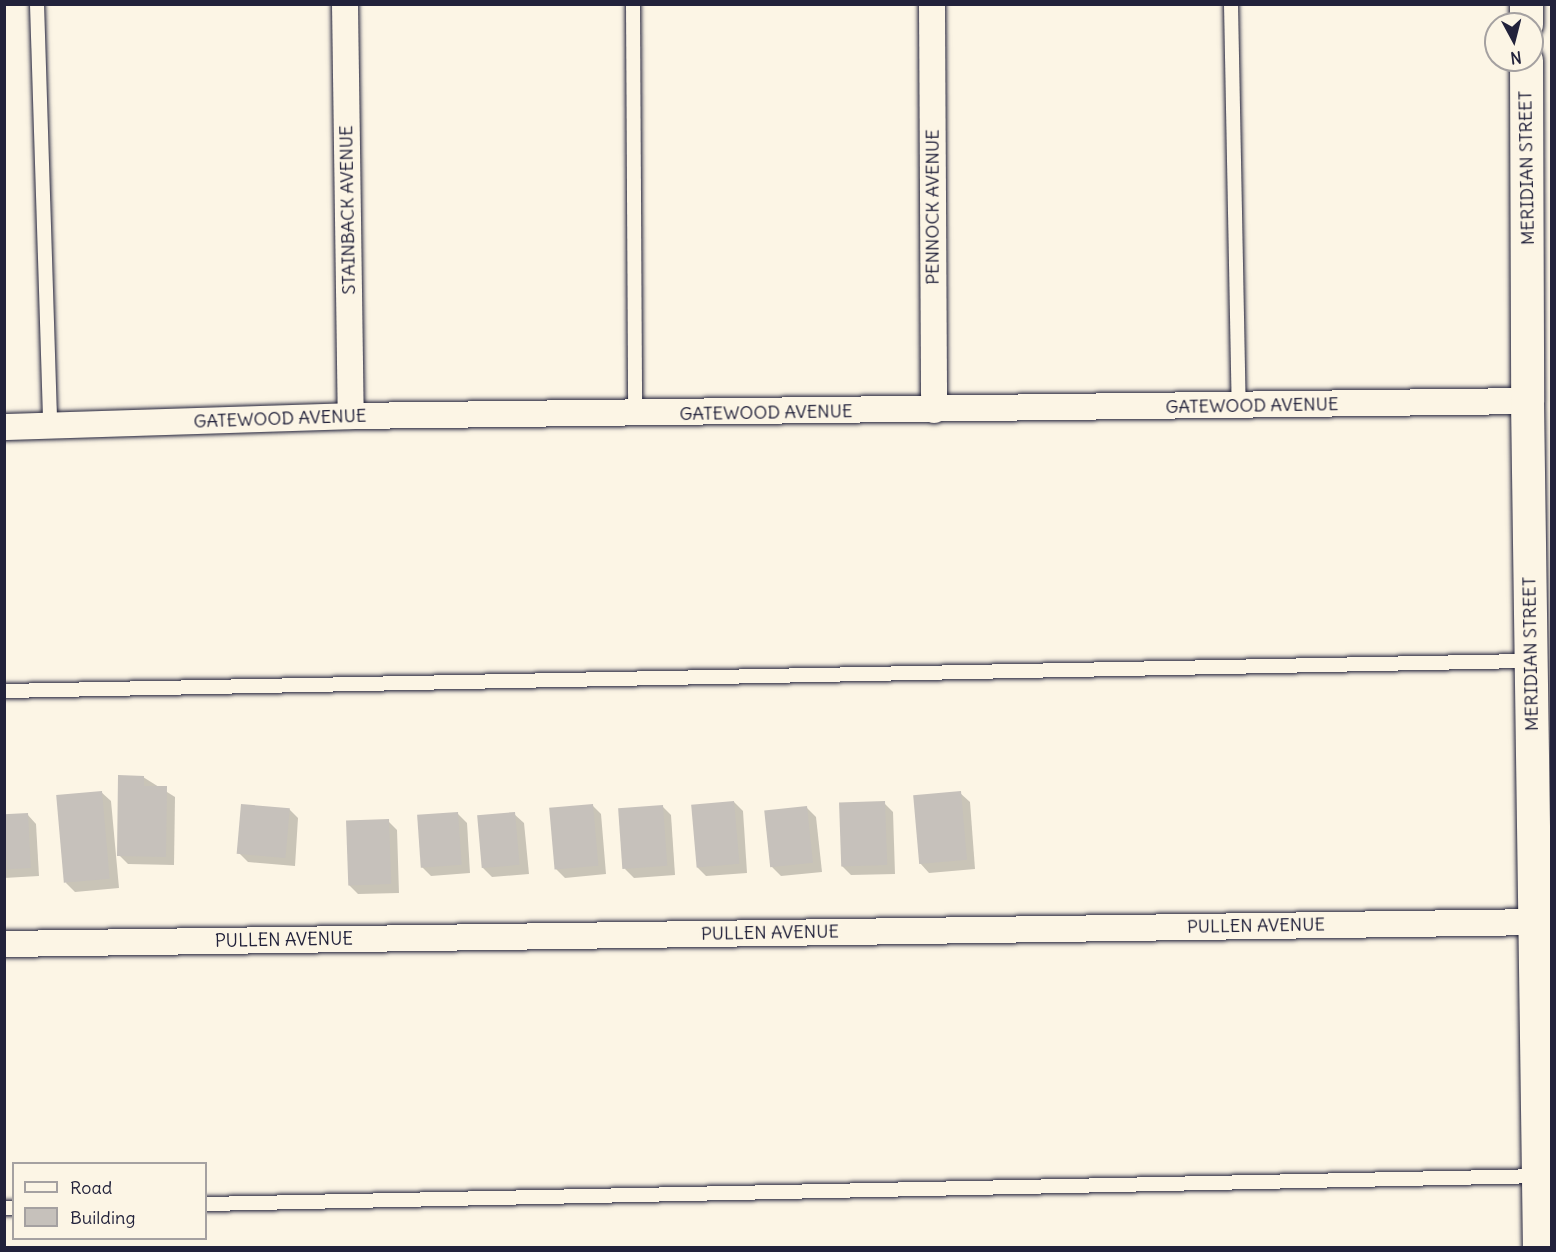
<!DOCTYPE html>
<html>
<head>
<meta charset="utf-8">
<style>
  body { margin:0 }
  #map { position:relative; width:1556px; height:1252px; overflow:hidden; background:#fcf5e5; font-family:Delius,sans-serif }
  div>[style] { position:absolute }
  .shadow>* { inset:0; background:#0003 }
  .building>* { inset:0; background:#c6c1bb; transform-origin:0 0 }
  .roads { filter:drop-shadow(0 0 2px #22223b) drop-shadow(0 0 2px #22223b) }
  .lane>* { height:14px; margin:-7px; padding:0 7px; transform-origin:7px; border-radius:7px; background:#fcf5e5 }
  .street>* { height:26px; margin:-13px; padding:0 13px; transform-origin:13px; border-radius:13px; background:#fcf5e5 }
  .secondary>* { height:33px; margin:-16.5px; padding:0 16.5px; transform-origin:16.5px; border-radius:16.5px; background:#fcf5e5 }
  span { translate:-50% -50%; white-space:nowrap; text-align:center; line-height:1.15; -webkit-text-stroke:4.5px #fcf5e5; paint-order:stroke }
  .street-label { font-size:18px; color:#22223b }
  .frame { position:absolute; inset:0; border:6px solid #22223b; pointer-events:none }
  .legend { position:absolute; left:12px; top:1162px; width:195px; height:78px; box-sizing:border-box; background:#fcf5e5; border:2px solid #a5a1a1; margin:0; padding:8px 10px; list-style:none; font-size:18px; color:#22223b }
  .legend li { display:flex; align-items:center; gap:12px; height:30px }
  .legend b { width:30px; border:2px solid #a5a1a1 }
  .north { position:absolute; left:1484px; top:12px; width:60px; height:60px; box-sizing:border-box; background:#fcf5e5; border:2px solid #a5a1a1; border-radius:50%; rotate:173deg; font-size:16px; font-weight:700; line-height:24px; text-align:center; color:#22223b }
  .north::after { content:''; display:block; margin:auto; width:21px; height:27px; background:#22223b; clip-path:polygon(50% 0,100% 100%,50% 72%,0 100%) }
</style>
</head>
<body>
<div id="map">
  <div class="shadow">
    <div style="clip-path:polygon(143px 777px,175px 797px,174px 865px,128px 864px,119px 855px)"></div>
    <div style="clip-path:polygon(101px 792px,111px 801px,119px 888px,75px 892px,66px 883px)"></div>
    <div style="clip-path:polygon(960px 793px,970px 802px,975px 869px,929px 873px,920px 863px)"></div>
    <div style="clip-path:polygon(734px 802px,743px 811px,747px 873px,706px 876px,697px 867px)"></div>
    <div style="clip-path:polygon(884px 803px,893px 812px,895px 874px,851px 875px,842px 866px)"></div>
    <div style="clip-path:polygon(592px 805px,601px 814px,606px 874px,565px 878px,556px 869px)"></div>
    <div style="clip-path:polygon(662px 806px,671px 815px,675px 875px,634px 878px,625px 869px)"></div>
    <div style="clip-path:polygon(807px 808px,816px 817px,822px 872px,781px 876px,772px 867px)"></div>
    <div style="clip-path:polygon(289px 809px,298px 818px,295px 866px,248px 862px,239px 853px)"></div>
    <div style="clip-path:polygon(27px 814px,36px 824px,39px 876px,4px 878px,4px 816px)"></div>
    <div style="clip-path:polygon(458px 814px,467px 823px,470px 873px,431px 876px,422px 867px)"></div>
    <div style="clip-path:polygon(514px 814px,524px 823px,529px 874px,492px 877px,483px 868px)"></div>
    <div style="clip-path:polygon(388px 821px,397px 830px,399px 893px,358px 894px,349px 885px)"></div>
  </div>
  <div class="building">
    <div style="clip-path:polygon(118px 775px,144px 776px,144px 786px,167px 786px,166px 857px,117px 856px)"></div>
    <div style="left:102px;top:791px;width:88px;height:46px;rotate:85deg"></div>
    <div style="left:961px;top:791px;width:69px;height:48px;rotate:85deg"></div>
    <div style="left:734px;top:801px;width:63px;height:43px;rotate:85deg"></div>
    <div style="left:885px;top:801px;width:64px;height:46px;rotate:88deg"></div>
    <div style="left:241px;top:804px;width:49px;height:50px;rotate:5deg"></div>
    <div style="left:593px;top:804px;width:62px;height:44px;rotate:85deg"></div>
    <div style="left:663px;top:805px;width:61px;height:45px;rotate:86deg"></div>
    <div style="left:807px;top:806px;width:57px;height:43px;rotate:84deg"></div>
    <div style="left:458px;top:812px;width:53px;height:41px;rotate:86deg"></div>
    <div style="left:515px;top:812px;width:53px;height:38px;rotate:85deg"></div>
    <div style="left:28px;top:813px;width:55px;height:24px;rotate:87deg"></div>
    <div style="left:389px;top:819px;width:65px;height:43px;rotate:88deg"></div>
  </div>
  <div class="roads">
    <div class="lane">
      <div style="left:37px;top:4px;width:421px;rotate:88.2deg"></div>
      <div style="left:633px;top:4px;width:410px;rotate:89.7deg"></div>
      <div style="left:1231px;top:4px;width:402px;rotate:88.9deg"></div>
      <div style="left:4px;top:691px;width:1527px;rotate:-1.13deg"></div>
      <div style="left:206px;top:1204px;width:1332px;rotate:-1.2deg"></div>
      <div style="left:4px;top:1208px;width:10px"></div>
    </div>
    <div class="street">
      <div style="left:345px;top:4px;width:412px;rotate:89.2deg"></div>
      <div style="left:932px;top:4px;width:406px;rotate:89.7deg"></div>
      <div style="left:4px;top:427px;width:347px;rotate:-1.8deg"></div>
      <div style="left:351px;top:416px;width:1176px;rotate:-0.73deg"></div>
      <div style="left:4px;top:944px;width:1531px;rotate:-0.82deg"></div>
    </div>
    <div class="secondary">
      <div style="left:1526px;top:4px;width:20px;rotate:90deg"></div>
      <div style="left:1526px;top:60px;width:341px;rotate:89.8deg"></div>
      <div style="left:1527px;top:401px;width:847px;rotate:89.19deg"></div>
    </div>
  </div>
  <div class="street-label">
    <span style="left:1527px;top:168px;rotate:-91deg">MERIDIAN STREET</span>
    <span style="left:933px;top:207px;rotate:-90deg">PENNOCK AVENUE</span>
    <span style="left:348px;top:210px;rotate:-91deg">STAINBACK AVENUE</span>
    <span style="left:1252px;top:406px;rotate:-1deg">GATEWOOD AVENUE</span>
    <span style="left:766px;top:413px;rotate:-1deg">GATEWOOD AVENUE</span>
    <span style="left:280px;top:419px;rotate:-2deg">GATEWOOD AVENUE</span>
    <span style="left:1531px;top:654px;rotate:-91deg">MERIDIAN STREET</span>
    <span style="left:1256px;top:926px;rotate:-1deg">PULLEN AVENUE</span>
    <span style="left:770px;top:933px;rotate:-1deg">PULLEN AVENUE</span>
    <span style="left:284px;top:940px;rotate:-1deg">PULLEN AVENUE</span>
  </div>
  <div class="frame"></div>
  <ul class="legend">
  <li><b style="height:8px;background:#fcf5e5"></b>Road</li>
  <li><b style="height:16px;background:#c6c1bb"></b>Building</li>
  </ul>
  <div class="north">N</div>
</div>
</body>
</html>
